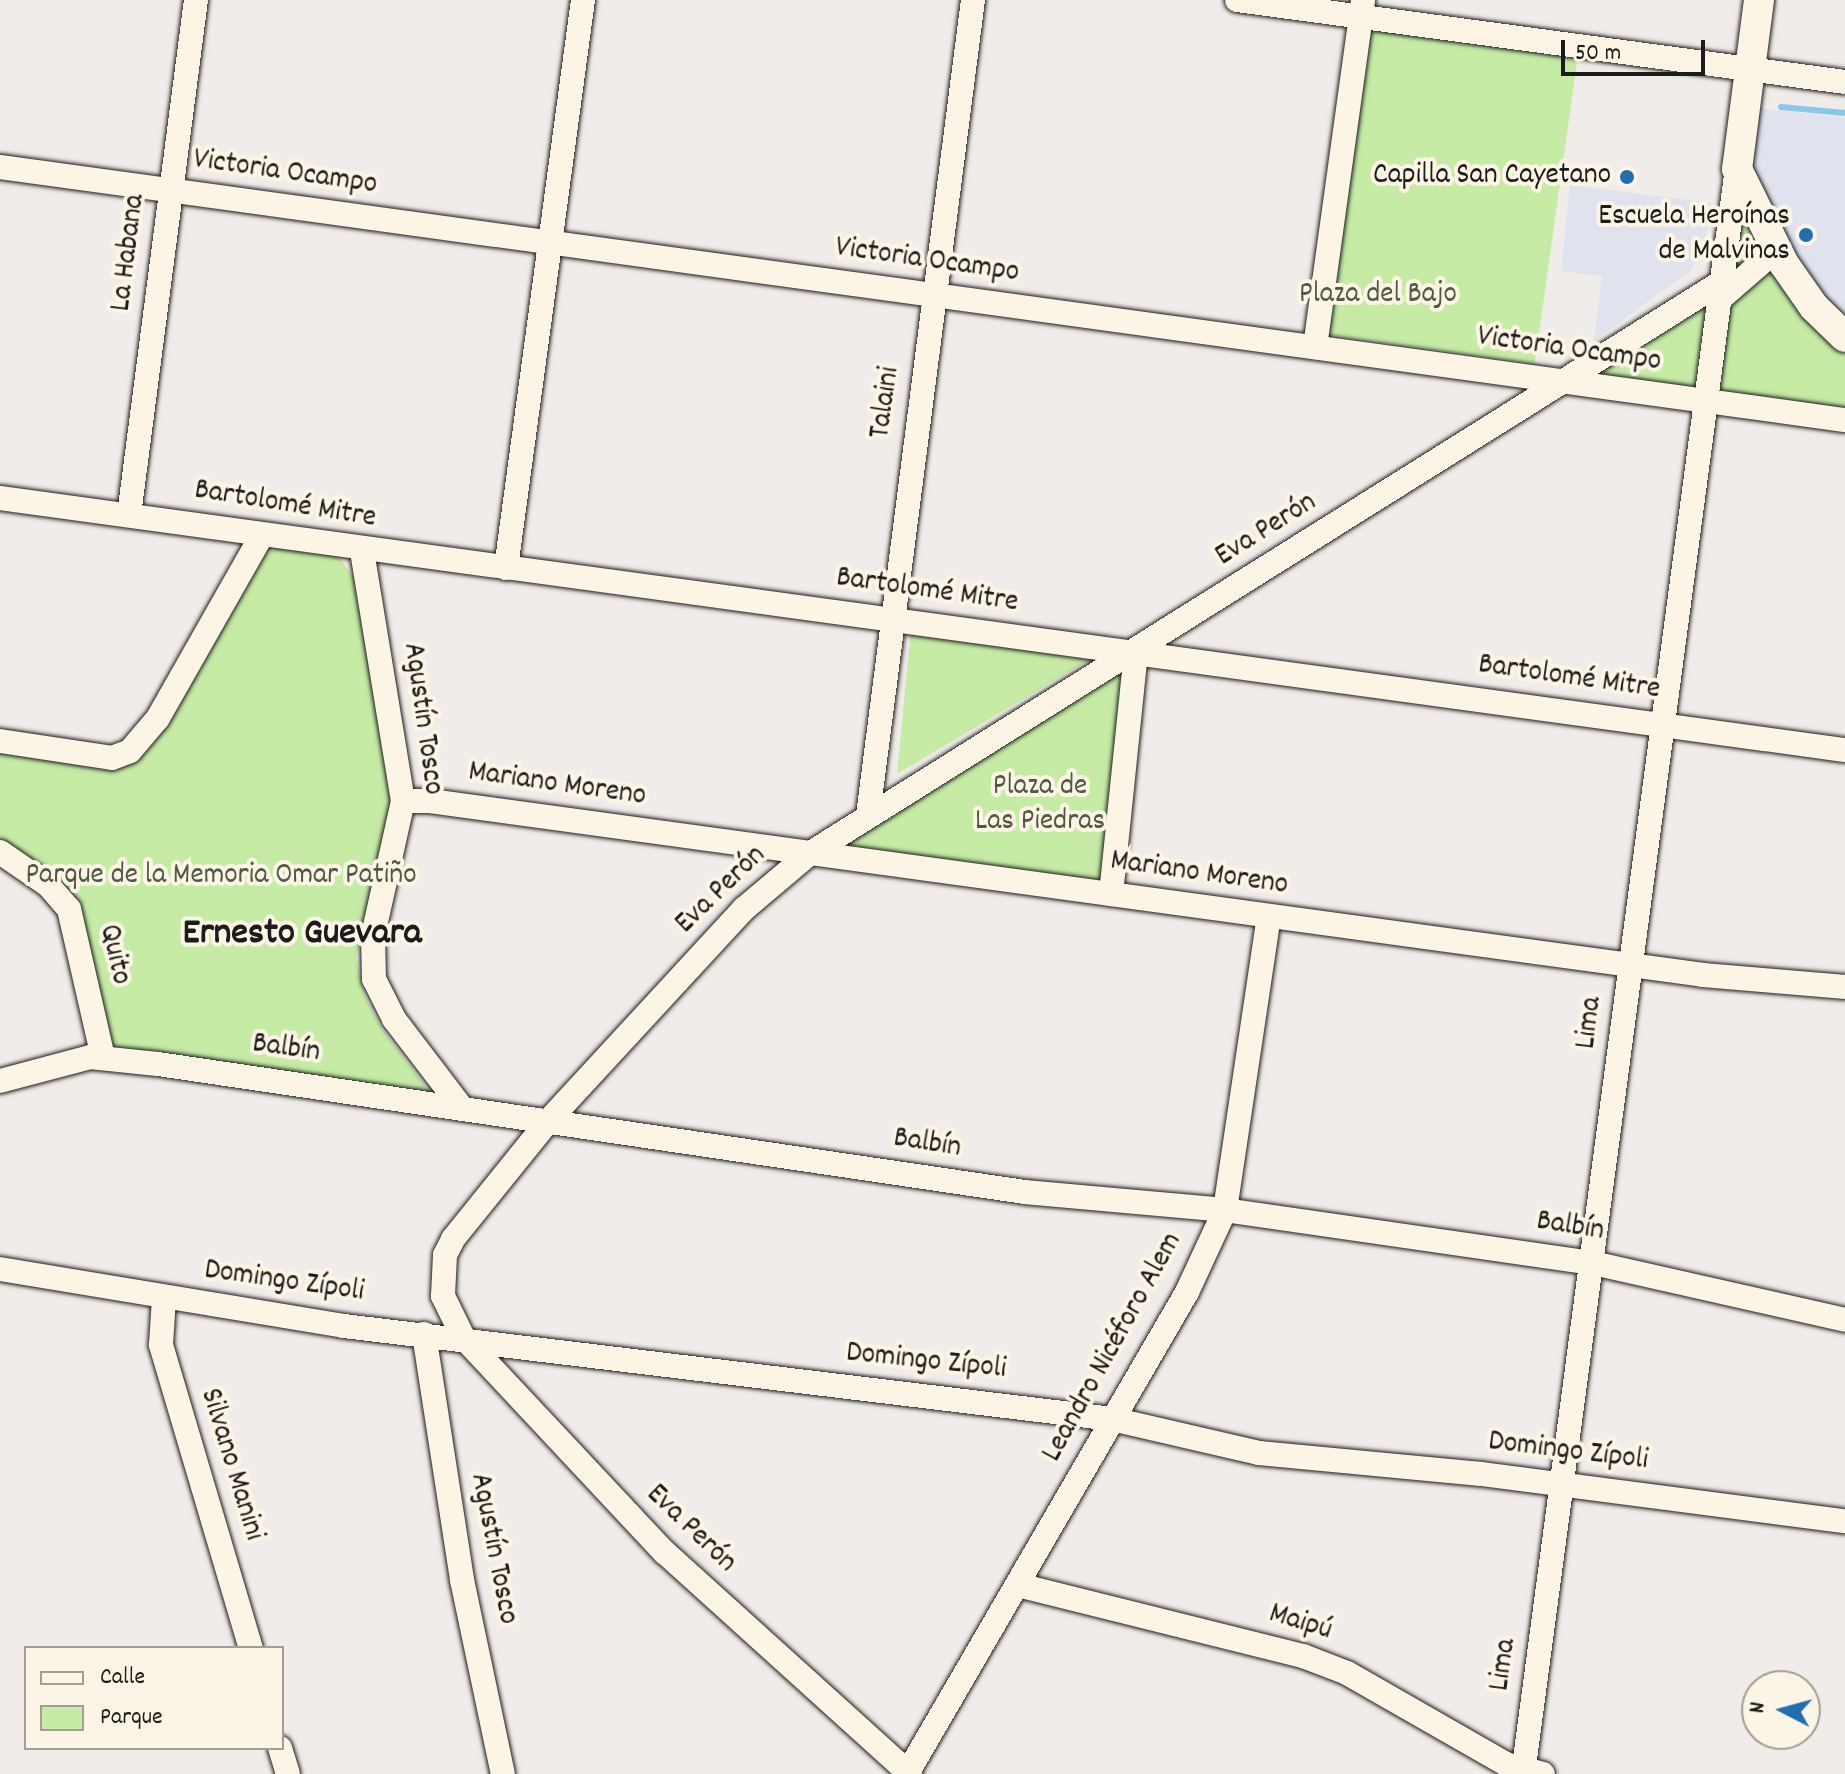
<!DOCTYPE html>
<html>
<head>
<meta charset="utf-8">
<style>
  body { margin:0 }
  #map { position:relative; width:1845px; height:1774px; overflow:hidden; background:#efece9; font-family:Dekko,sans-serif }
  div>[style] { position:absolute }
  .built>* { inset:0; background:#e0e2ee }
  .green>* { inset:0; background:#c5eba5; transform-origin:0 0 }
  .stream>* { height:6px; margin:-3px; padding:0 3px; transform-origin:3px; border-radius:3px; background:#8bc6eb }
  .roads { filter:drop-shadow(0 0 2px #1c1c1c) drop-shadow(0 0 2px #1c1c1c) }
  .minor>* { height:24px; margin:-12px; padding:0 12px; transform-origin:12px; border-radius:12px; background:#fcf5e5 }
  .major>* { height:30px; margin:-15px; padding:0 15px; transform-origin:15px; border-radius:15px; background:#fcf5e5 }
  .dots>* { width:22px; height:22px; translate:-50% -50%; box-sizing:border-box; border:4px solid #fcf5e5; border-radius:50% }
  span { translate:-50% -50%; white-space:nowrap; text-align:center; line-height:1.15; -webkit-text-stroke:8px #fcf5e5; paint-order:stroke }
  .street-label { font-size:30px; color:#1c1c1c }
  .poi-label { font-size:30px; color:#1c1c1c }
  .right { translate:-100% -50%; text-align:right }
  .park-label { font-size:30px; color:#4f5a45 }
  .district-label { font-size:38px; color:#1c1c1c; font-weight:700 }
  .legend { position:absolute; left:24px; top:1646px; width:260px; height:104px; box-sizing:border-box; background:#fcf5e5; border:2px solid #a29e95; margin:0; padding:10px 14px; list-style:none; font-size:24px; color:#1c1c1c }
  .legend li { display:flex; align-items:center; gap:16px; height:40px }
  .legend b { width:40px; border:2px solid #a29e95 }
  .north { position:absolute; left:1741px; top:1670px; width:80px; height:80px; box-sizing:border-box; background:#fcf5e5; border:2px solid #a29e95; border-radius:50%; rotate:276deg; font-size:22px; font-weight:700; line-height:32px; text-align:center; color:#1c1c1c }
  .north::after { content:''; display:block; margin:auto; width:28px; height:36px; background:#1f6fb2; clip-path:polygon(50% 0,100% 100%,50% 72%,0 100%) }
  .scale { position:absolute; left:1561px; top:40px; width:144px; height:36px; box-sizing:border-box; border:4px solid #1c1c1c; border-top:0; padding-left:10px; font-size:24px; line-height:28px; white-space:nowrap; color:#1c1c1c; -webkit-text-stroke:6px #fcf5e5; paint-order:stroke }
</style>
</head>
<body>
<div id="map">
  <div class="built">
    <div style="clip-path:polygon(1745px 106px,1845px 118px,1845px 337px,1759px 220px)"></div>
    <div style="clip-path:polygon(1570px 185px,1712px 203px,1704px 245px,1691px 270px,1594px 341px,1602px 276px,1561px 271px)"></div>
  </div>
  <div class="green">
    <div style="left:1366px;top:26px;width:214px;height:311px;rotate:8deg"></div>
    <div style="clip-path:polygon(1737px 169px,1845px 337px,1845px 420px,1561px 383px,1723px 281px)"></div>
    <div style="clip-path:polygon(269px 546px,339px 557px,357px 583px,392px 812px,356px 958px,364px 993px,382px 1029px,430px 1092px,115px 1049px,64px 885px,0 843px,0 753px,114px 767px)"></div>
    <div style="clip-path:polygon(911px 629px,1097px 655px,897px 774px)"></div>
    <div style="clip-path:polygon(1136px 651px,1111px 894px,809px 854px)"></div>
  </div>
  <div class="stream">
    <div style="left:1781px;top:107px;width:64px;rotate:5.4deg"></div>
  </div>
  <div class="roads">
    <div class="minor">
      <div style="left:1237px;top:0;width:614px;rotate:7.68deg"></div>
      <div style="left:0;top:167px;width:1862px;rotate:7.81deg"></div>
      <div style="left:1721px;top:298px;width:73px;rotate:-41.1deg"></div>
      <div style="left:1315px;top:347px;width:350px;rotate:-82.1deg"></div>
      <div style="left:0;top:498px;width:1862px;rotate:7.78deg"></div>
      <div style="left:129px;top:515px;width:519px;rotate:-82.59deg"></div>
      <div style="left:362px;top:551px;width:253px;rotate:80.7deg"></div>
      <div style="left:403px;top:801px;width:137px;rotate:102.6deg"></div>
      <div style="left:373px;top:935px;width:44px;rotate:88.7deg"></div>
      <div style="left:374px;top:979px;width:45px;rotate:63.4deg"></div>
      <div style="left:394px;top:1019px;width:111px;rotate:52.7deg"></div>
      <div style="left:506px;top:568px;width:573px;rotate:-82.28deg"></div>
      <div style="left:0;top:741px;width:113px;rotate:8.6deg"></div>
      <div style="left:112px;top:758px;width:19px;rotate:-21deg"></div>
      <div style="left:130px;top:751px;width:43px;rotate:-49.7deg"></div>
      <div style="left:158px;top:718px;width:210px;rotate:-60.4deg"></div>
      <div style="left:403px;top:801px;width:27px"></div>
      <div style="left:430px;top:801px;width:1285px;rotate:7.78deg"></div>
      <div style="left:1703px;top:975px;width:143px;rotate:4.8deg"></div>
      <div style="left:868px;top:815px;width:822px;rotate:-82.66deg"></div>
      <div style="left:0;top:852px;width:58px;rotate:34.5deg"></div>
      <div style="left:48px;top:885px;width:32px;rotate:49deg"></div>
      <div style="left:69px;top:909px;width:152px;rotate:77.1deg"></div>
      <div style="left:1111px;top:894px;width:244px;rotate:-84.1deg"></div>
      <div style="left:0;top:1081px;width:93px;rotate:-14.9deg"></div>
      <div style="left:90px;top:1057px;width:68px;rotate:5.9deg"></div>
      <div style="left:158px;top:1064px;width:876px;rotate:8.4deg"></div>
      <div style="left:1025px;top:1192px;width:201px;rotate:5.1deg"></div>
      <div style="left:1225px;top:1210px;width:372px;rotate:8.2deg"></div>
      <div style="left:1593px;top:1263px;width:258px;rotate:12.7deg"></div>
      <div style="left:0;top:1269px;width:349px;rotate:9.4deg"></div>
      <div style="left:344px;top:1326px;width:774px;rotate:6.9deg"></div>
      <div style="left:1112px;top:1419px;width:151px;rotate:13deg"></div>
      <div style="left:1259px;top:1453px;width:223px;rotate:5.4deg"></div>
      <div style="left:1481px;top:1474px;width:367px;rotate:7.4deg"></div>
      <div style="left:164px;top:1298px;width:47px;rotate:93.7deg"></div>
      <div style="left:161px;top:1345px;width:316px;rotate:73.5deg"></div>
      <div style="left:424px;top:1334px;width:249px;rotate:81.2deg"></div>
      <div style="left:462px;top:1580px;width:198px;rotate:78.1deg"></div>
      <div style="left:1018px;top:1585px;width:294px;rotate:14deg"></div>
      <div style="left:1303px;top:1656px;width:47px;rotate:21.1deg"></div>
      <div style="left:1347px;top:1673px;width:183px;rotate:29.8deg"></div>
      <div style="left:1506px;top:1764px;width:38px;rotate:15deg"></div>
      <div style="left:280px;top:1748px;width:27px;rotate:73deg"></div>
      <div style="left:908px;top:1772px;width:555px;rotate:-59.83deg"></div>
      <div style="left:1187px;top:1292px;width:90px;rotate:-65.1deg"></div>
      <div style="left:1225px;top:1210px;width:296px;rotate:-81.5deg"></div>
      <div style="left:910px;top:1774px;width:330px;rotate:-137.9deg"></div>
      <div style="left:665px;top:1553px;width:296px;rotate:-133.1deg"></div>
      <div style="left:463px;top:1337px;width:46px;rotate:-116deg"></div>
      <div style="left:443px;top:1296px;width:41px;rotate:-87.2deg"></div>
      <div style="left:445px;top:1255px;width:18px;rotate:-63deg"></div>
      <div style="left:453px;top:1239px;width:154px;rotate:-51.1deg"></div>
      <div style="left:550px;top:1119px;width:287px;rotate:-47.3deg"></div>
      <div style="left:745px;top:908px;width:84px;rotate:-40.2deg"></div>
      <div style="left:809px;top:854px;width:1079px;rotate:-32.08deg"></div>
      <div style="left:1523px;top:1774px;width:1619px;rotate:-82.41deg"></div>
    </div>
    <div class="major">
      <div style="left:1759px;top:0;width:170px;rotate:97.4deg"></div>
      <div style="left:1737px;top:169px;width:106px;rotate:63.7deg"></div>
      <div style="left:1784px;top:264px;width:52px;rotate:55.1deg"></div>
      <div style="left:1814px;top:307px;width:43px;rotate:44.1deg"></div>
    </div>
  </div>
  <div class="dots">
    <div style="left:1627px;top:177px;background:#1f6fb2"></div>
    <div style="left:1806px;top:235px;background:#1f6fb2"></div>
  </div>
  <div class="street-label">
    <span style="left:285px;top:174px;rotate:8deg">Victoria Ocampo</span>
    <span style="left:130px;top:253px;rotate:-83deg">La Habana</span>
    <span style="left:927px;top:262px;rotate:8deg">Victoria Ocampo</span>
    <span style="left:1569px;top:351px;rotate:8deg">Victoria Ocampo</span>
    <span style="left:887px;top:403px;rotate:-82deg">Talaini</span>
    <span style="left:285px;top:506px;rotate:9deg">Bartolomé Mitre</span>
    <span style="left:1267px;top:531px;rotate:-32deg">Eva Perón</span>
    <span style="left:927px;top:592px;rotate:8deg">Bartolomé Mitre</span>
    <span style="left:1569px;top:679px;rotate:8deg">Bartolomé Mitre</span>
    <span style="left:421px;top:719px;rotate:82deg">Agustín Tosco</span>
    <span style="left:557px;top:786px;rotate:8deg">Mariano Moreno</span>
    <span style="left:1199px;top:875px;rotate:8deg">Mariano Moreno</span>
    <span style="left:722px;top:891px;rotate:-44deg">Eva Perón</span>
    <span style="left:113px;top:955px;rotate:77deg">Quito</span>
    <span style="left:1591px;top:1023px;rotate:-83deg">Lima</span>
    <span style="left:286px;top:1050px;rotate:8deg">Balbín</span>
    <span style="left:927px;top:1145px;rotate:9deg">Balbín</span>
    <span style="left:1570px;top:1228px;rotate:9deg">Balbín</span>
    <span style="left:284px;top:1283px;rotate:8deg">Domingo Zípoli</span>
    <span style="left:1114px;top:1348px;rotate:-61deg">Leandro Nicéforo Alem</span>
    <span style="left:926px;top:1363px;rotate:6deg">Domingo Zípoli</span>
    <span style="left:1568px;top:1453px;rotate:7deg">Domingo Zípoli</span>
    <span style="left:230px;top:1465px;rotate:73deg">Silvano Manini</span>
    <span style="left:690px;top:1530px;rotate:44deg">Eva Perón</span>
    <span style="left:492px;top:1549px;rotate:79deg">Agustín Tosco</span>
    <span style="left:1300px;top:1624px;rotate:17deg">Maipú</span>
    <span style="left:1505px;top:1665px;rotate:-82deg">Lima</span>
  </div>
  <div class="poi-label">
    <span class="right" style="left:1611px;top:177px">Capilla San Cayetano</span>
    <span class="right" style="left:1790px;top:235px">Escuela Heroínas<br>de Malvinas</span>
  </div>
  <div class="park-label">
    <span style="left:1378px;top:296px">Plaza del Bajo</span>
    <span style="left:1040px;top:805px">Plaza de<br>Las Piedras</span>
    <span style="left:221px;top:877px">Parque de la Memoria Omar Patiño</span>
  </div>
  <div class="district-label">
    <span style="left:302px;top:935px">Ernesto Guevara</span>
  </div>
  <ul class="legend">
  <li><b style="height:10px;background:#fcf5e5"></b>Calle</li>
  <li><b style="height:22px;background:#c5eba5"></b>Parque</li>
  </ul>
  <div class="north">N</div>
  <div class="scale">50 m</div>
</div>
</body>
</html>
